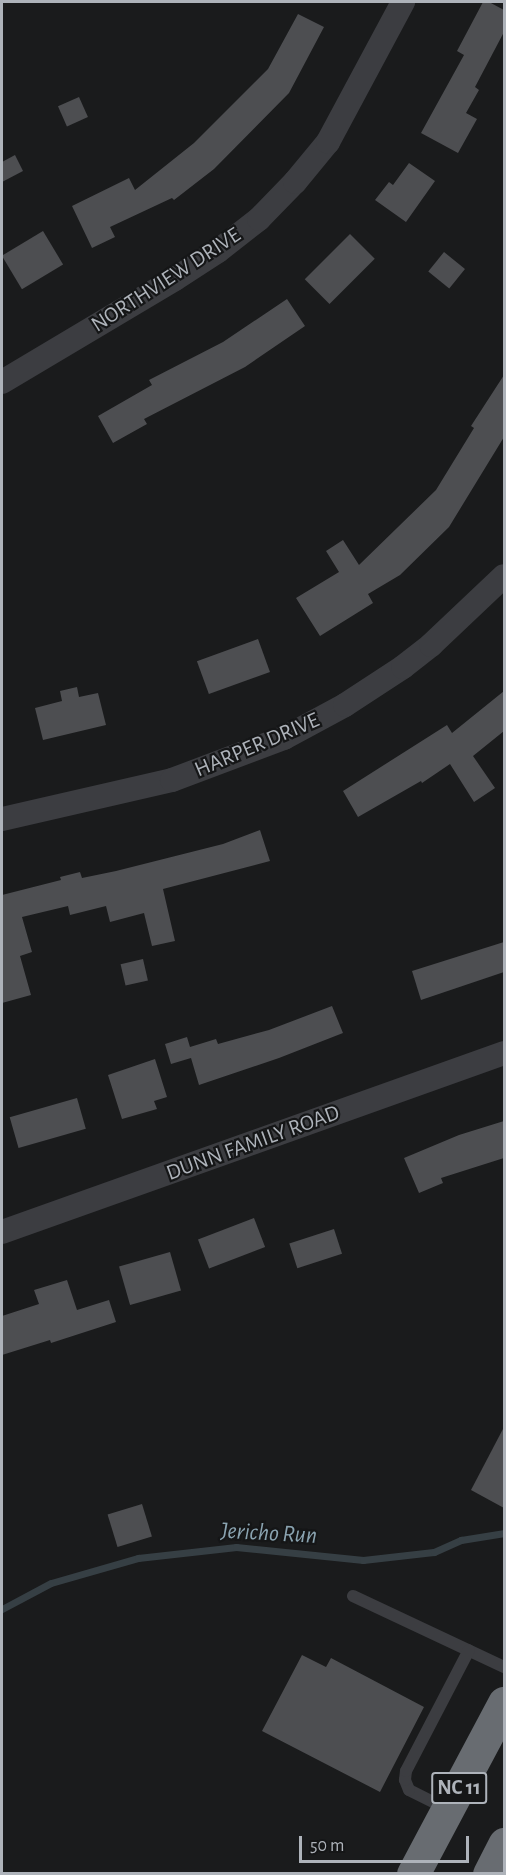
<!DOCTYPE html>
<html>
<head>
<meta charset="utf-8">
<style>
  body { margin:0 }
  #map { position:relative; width:506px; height:1875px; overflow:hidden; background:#1a1b1c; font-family:"Alegreya Sans",sans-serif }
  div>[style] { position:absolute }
  .stream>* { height:7px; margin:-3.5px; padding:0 3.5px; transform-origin:3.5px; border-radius:3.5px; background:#363f44 }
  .building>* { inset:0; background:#4d4e51; transform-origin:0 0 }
  .lane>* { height:12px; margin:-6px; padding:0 6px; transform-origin:6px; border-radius:6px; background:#3c3d41 }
  .street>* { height:24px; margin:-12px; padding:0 12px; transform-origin:12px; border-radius:12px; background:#3c3d41 }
  .highway>* { height:33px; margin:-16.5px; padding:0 16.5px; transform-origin:16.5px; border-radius:16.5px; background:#686c71 }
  span { translate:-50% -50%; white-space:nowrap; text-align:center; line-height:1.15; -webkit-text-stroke:4.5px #151617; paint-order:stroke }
  .shield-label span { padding:2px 4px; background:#151617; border:2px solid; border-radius:4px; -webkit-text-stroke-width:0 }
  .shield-label { font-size:21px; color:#aeb3ba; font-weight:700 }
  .street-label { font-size:22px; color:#aeb3ba }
  .water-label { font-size:24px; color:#8aa3b0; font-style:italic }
  .frame { position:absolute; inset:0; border:3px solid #aeb3ba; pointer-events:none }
  .scale { position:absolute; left:299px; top:1836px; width:170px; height:27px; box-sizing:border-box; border:3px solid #aeb3ba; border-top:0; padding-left:8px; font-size:18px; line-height:21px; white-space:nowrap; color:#aeb3ba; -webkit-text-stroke:4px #151617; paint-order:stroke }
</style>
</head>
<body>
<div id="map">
  <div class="stream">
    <div style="left:2px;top:1609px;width:55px;rotate:-28deg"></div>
    <div style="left:51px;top:1583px;width:91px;rotate:-16deg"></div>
    <div style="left:138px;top:1558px;width:99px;rotate:-6.4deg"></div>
    <div style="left:236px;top:1547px;width:128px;rotate:5.8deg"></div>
    <div style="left:363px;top:1560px;width:71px;rotate:-6.4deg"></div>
    <div style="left:434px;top:1552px;width:30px;rotate:-24deg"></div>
    <div style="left:461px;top:1540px;width:44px;rotate:-9.2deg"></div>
  </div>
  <div class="building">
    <div style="clip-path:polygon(483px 2px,489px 2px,504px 10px,504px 32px,475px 87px,479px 90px,466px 113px,477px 119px,458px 153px,421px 133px,464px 55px,457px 51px)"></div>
    <div style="clip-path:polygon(298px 14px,324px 27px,289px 93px,214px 169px,174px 200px,172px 198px,110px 227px,115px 237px,92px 248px,72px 206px,129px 178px,135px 190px,194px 143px,268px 69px)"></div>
    <div style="left:79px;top:97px;width:22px;height:23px;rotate:66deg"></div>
    <div style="clip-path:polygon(15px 155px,23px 171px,2px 182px,2px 162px)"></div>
    <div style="clip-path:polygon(409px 163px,435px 181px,406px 222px,375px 200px,389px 182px,393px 185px)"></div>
    <div style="left:43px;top:231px;width:39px;height:48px;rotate:59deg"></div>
    <div style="left:350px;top:234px;width:35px;height:64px;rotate:45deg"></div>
    <div style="left:444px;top:252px;width:27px;height:25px;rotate:39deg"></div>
    <div style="clip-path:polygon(287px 299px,305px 326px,245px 367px,144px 419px,147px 424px,113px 443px,98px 416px,152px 385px,149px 380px,223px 342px)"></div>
    <div style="clip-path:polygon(504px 375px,504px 437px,449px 527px,400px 575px,368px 594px,373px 603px,320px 636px,296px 598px,339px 572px,326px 551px,343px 540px,359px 565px,436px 490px,474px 428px,471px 426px)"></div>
    <div style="left:258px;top:639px;width:35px;height:65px;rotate:70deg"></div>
    <div style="clip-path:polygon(77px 687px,79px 697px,98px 693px,106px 725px,43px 740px,35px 708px,62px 701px,60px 691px)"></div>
    <div style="clip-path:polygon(504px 691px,504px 731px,473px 756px,495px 788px,474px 802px,450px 764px,422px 783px,421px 781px,358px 817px,343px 791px,447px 725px,452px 733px)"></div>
    <div style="clip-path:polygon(260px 830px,270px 861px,163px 889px,175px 941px,152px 946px,144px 913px,110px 922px,106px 906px,70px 915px,68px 906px,22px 917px,32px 952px,20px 956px,31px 995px,2px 1003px,2px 895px,61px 880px,60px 877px,80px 872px,82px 878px,116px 871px,223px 844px)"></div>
    <div style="clip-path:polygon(504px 942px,504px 972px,421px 1000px,412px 971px)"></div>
    <div style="left:143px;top:959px;width:22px;height:23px;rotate:77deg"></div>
    <div style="clip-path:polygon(332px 1006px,343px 1033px,279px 1058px,199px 1085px,191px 1058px,171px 1064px,165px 1044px,187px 1037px,190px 1047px,216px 1039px,218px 1044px,269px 1030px)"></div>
    <div style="clip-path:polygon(155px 1059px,167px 1097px,154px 1101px,157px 1109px,122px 1119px,108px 1075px)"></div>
    <div style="left:77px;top:1098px;width:32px;height:70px;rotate:74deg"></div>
    <div style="clip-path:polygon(504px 1121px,504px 1158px,441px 1178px,443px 1183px,419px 1193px,404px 1158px,459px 1135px)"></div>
    <div style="left:254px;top:1218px;width:31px;height:60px;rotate:69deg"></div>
    <div style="left:334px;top:1229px;width:26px;height:47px;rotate:72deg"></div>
    <div style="left:170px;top:1252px;width:40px;height:53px;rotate:74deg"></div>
    <div style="clip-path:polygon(67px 1280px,77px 1310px,109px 1300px,116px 1322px,51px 1343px,50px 1340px,2px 1355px,2px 1316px,39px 1304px,34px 1290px)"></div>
    <div style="clip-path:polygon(504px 1427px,504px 1508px,471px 1490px)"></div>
    <div style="left:142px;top:1504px;width:34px;height:36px;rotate:73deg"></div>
    <div style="clip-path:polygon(302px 1655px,326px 1667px,331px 1658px,424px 1707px,380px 1792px,262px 1731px)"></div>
  </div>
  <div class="lane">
    <div style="left:353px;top:1596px;width:167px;rotate:25.2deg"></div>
    <div style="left:445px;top:1808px;width:40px;rotate:-153.4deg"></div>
    <div style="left:409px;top:1790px;width:11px;rotate:-112deg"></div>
    <div style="left:405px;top:1780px;width:9px;rotate:-84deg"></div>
    <div style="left:406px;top:1771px;width:136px;rotate:-62.5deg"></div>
  </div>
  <div class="street">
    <div style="left:2px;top:382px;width:201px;rotate:-30.8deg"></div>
    <div style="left:175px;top:279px;width:51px;rotate:-33.1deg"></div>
    <div style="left:218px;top:251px;width:52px;rotate:-38deg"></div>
    <div style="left:259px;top:219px;width:52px;rotate:-45.8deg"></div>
    <div style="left:295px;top:182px;width:52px;rotate:-50.5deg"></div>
    <div style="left:328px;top:142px;width:159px;rotate:-61.8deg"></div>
    <div style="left:2px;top:819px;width:174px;rotate:-12.9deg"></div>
    <div style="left:172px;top:780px;width:120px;rotate:-20.6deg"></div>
    <div style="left:284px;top:738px;width:69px;rotate:-28.4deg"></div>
    <div style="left:345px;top:705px;width:69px;rotate:-33.2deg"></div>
    <div style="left:403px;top:667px;width:36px;rotate:-38deg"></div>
    <div style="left:431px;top:645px;width:100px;rotate:-43.4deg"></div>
    <div style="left:2px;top:1232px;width:533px;rotate:-19.62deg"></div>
  </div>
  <div class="highway">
    <div style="left:413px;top:1874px;width:194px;rotate:-62deg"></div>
    <div style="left:489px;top:1874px;width:34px;rotate:-63deg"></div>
  </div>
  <div class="shield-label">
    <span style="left:459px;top:1788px">NC 11</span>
  </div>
  <div class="street-label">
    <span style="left:166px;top:280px;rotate:-33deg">NORTHVIEW DRIVE</span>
    <span style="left:257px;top:745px;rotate:-23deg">HARPER DRIVE</span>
    <span style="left:253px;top:1143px;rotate:-20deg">DUNN FAMILY ROAD</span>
  </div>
  <div class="water-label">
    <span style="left:269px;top:1534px;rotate:3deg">Jericho Run</span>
  </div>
  <div class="frame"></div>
  <div class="scale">50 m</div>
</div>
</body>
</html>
